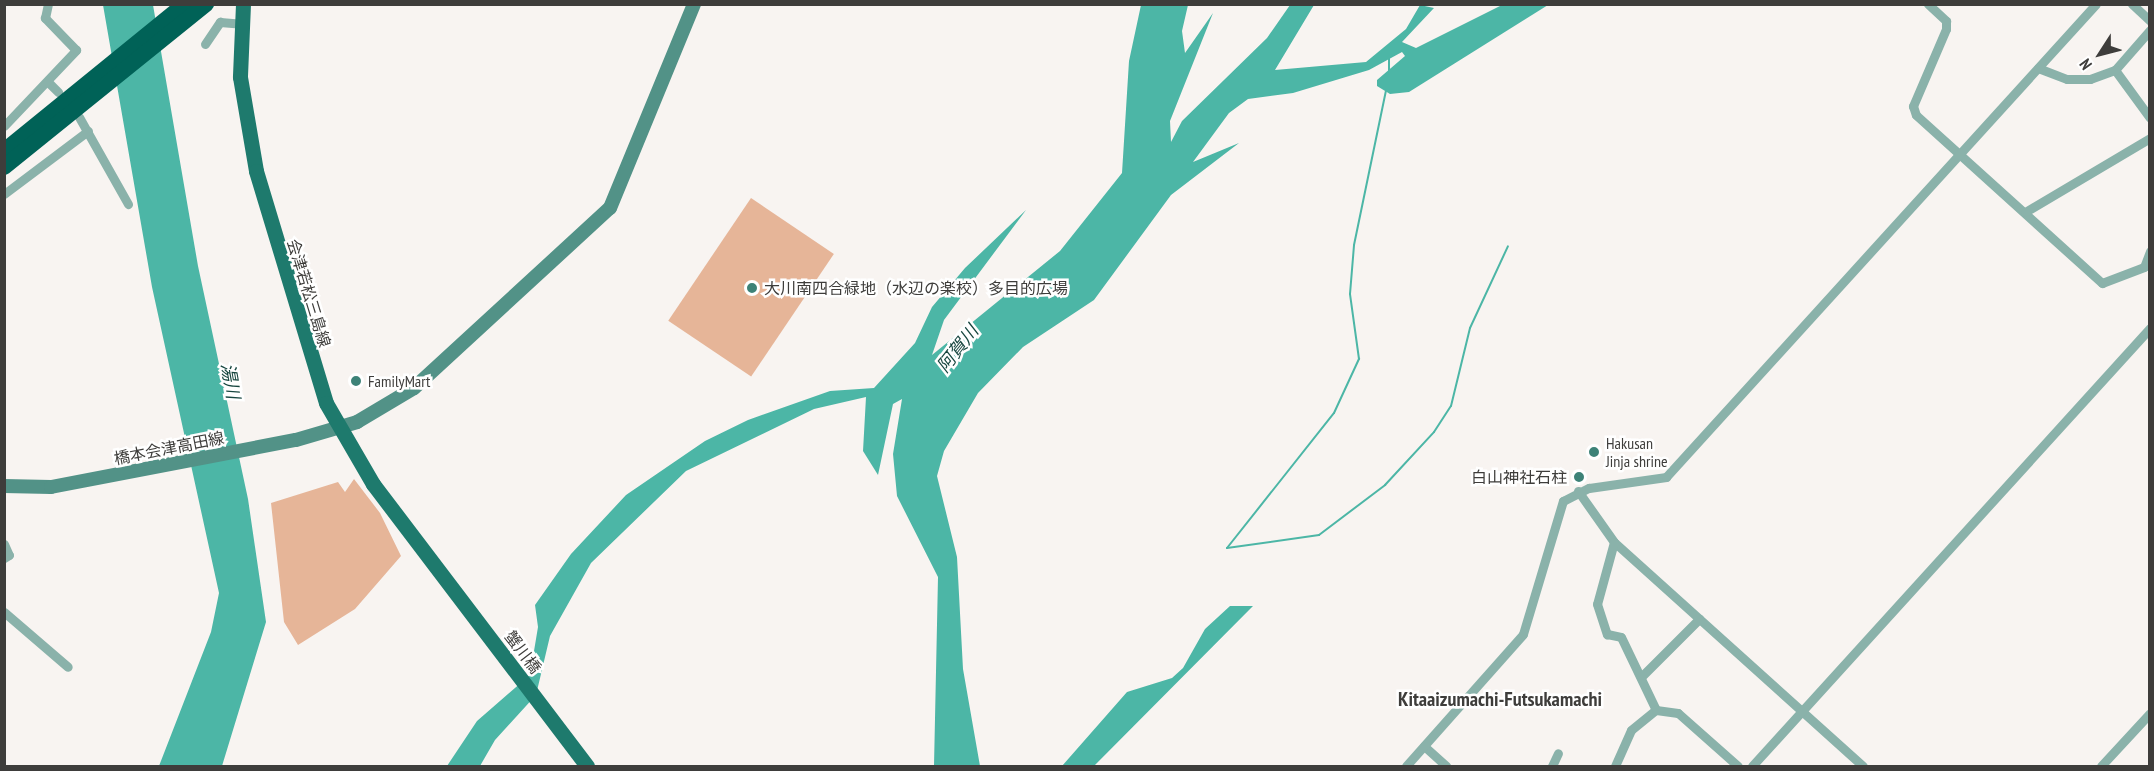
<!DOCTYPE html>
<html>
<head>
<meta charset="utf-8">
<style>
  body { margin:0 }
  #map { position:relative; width:2154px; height:771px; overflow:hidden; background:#f8f4f1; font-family:"PT Sans Narrow","Noto Sans JP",sans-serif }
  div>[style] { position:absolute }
  .green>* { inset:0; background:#e6b598; transform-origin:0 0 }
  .water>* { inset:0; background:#4cb6a6 }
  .stream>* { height:2px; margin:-1px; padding:0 1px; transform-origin:1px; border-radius:1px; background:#4cb6a6 }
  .street>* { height:9px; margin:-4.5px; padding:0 4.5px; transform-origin:4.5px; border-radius:4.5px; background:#8ab2aa }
  .secondary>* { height:14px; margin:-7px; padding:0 7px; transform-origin:7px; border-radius:7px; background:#529287 }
  .primary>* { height:15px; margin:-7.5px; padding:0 7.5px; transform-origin:7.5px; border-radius:7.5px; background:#1e7a6d }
  .highway>* { height:16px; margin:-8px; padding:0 8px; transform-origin:8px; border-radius:8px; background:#006257 }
  .dots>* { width:16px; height:16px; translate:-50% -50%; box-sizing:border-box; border:3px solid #fff; border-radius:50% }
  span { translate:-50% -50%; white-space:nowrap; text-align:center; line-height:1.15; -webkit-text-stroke:5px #fff; paint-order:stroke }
  .poi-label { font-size:16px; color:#3e3d3b }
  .left { translate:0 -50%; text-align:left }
  .right { translate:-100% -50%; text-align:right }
  .street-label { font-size:16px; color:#3e3d3b }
  .water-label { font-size:18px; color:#17463f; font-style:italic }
  .quarter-label { font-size:20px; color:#3e3d3b; font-weight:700 }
  .frame { position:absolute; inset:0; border:6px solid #3e3d3b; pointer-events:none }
  .north { position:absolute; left:2070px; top:24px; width:60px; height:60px; -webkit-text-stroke:4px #fff; paint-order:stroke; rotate:234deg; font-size:16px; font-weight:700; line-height:24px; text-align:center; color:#3e3d3b }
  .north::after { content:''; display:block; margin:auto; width:21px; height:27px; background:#3e3d3b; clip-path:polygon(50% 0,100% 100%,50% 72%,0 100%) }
</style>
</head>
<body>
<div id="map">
  <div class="green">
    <div style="left:751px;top:198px;width:100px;height:148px;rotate:34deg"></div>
    <div style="clip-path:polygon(354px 479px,380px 513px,401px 556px,355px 609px,298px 645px,284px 622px,271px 503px,338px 482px,345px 492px)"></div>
  </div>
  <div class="water">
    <div style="clip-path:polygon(103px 5px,153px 5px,198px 266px,248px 499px,266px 622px,222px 766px,159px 766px,211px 632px,219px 593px,152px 287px)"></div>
    <div style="clip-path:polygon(1141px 5px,1188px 5px,1182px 31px,1185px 53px,1213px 13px,1170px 121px,1171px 142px,1182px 121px,1267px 38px,1290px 5px,1314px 5px,1275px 70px,1366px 62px,1406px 29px,1420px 5px,1434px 8px,1402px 42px,1416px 48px,1502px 5px,1548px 5px,1409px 92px,1390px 94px,1377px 86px,1377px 80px,1405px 56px,1402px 52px,1369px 70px,1293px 93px,1248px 99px,1229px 113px,1193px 162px,1239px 143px,1171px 195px,1094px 300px,1023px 347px,978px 393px,944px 451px,937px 476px,957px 557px,963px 669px,980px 766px,934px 766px,938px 577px,897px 496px,893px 454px,902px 399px,893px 404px,878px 475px,863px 451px,866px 397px,814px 409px,686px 471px,591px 563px,550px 636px,536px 695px,495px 740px,480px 766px,447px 766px,477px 721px,530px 675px,538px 627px,535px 605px,571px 554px,626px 495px,705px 441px,748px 420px,830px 391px,874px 388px,915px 343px,932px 307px,965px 268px,1026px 210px,944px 320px,932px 355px,1060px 251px,1122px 173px,1129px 61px)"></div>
    <div style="clip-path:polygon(1230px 606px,1253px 606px,1094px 766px,1062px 766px,1127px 692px,1172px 678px,1183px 668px,1205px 629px)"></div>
  </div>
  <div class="stream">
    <div style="left:1389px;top:73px;width:15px;rotate:-90deg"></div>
    <div style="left:1227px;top:548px;width:172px;rotate:-51.6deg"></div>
    <div style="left:1334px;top:413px;width:60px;rotate:-65.2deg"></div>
    <div style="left:1359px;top:359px;width:66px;rotate:-97.9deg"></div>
    <div style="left:1350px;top:294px;width:49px;rotate:-85.3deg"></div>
    <div style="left:1354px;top:245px;width:158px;rotate:-78.3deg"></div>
    <div style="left:1227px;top:548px;width:93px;rotate:-8deg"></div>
    <div style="left:1319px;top:535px;width:83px;rotate:-37.1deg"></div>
    <div style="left:1385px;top:485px;width:72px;rotate:-47.2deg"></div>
    <div style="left:1434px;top:432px;width:31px;rotate:-57deg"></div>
    <div style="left:1451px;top:406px;width:80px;rotate:-76.3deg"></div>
    <div style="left:1470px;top:328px;width:90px;rotate:-65.1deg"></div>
  </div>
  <div class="street">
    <div style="left:1928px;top:4px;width:25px;rotate:43deg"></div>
    <div style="left:1946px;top:21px;width:8px;rotate:90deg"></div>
    <div style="left:1946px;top:29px;width:84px;rotate:113.2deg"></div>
    <div style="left:1913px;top:106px;width:9px;rotate:72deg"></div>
    <div style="left:1916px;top:115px;width:251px;rotate:42.1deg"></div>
    <div style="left:2102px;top:283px;width:45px;rotate:-20.9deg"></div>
    <div style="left:2144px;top:267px;width:17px;rotate:-69deg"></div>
    <div style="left:2132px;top:4px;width:25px;rotate:43deg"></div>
    <div style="left:2150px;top:30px;width:53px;rotate:131.2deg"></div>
    <div style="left:2115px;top:70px;width:59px;rotate:53.9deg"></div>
    <div style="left:205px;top:44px;width:27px;rotate:-56deg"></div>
    <div style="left:220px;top:22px;width:21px;rotate:5deg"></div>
    <div style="left:2038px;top:68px;width:31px;rotate:21deg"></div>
    <div style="left:2067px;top:79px;width:23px"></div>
    <div style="left:2090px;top:79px;width:27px;rotate:-20deg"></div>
    <div style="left:49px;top:83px;width:13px;rotate:45deg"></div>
    <div style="left:79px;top:117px;width:100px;rotate:60.6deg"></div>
    <div style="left:4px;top:126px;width:105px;rotate:-46.5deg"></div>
    <div style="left:76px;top:50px;width:45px;rotate:-134.1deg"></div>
    <div style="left:45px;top:18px;width:14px;rotate:-78deg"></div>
    <div style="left:4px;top:194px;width:105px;rotate:-36.9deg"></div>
    <div style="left:2025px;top:212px;width:145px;rotate:-30.6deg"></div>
    <div style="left:1578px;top:491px;width:62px;rotate:54.8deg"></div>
    <div style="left:1614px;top:542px;width:335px;rotate:42deg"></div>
    <div style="left:1614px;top:542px;width:64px;rotate:105.3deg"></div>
    <div style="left:1597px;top:604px;width:32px;rotate:72deg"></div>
    <div style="left:1607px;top:634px;width:14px;rotate:12deg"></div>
    <div style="left:1621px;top:637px;width:81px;rotate:64.4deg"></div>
    <div style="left:4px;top:544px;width:12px;rotate:66deg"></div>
    <div style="left:9px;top:555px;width:6px;rotate:149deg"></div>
    <div style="left:4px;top:612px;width:84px;rotate:40.7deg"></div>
    <div style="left:1642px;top:676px;width:81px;rotate:-45deg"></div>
    <div style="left:1424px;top:746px;width:30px;rotate:42deg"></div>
    <div style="left:1406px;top:766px;width:176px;rotate:-48.4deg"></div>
    <div style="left:1523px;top:634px;width:139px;rotate:-73.3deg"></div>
    <div style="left:1563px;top:501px;width:29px;rotate:-27deg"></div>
    <div style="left:1589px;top:488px;width:78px;rotate:-8.1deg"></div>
    <div style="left:1666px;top:477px;width:639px;rotate:-47.73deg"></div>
    <div style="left:1552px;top:766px;width:14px;rotate:-65deg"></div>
    <div style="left:1615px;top:766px;width:39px;rotate:-66deg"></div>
    <div style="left:1631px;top:730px;width:32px;rotate:-39deg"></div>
    <div style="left:1656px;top:710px;width:22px;rotate:8deg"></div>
    <div style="left:1678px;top:713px;width:80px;rotate:41.5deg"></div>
    <div style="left:1752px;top:766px;width:592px;rotate:-47.74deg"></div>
    <div style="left:2101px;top:766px;width:72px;rotate:-47.2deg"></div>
  </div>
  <div class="secondary">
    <div style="left:4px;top:486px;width:47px;rotate:1.2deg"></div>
    <div style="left:51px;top:487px;width:249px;rotate:-10.9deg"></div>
    <div style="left:296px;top:440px;width:64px;rotate:-16.4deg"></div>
    <div style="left:357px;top:422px;width:66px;rotate:-30.8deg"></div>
    <div style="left:414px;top:388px;width:266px;rotate:-42.6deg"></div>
    <div style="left:610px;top:208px;width:221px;rotate:-67.6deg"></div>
  </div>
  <div class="primary">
    <div style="left:243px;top:4px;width:73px;rotate:92.4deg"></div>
    <div style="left:240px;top:77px;width:95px;rotate:80.3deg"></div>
    <div style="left:256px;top:171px;width:242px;rotate:73.2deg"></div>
    <div style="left:326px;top:403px;width:94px;rotate:59.9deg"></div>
    <div style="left:373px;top:484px;width:354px;rotate:52.8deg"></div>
  </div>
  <div class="highway">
    <div style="left:4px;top:151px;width:233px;rotate:-39.1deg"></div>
    <div style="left:4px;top:167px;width:260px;rotate:-38.9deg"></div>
  </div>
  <div class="dots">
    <div style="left:752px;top:288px;background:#3d8277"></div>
    <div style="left:356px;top:381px;background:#3d8277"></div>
    <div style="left:1594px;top:452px;background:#3d8277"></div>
    <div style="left:1579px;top:477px;background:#3d8277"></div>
  </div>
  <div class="poi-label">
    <span class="left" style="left:764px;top:288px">大川南四合緑地（水辺の楽校）多目的広場</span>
    <span class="left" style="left:368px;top:381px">FamilyMart</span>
    <span class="left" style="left:1606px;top:452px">Hakusan<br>Jinja shrine</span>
    <span class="right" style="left:1567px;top:477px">白山神社石柱</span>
  </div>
  <div class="street-label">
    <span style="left:309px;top:293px;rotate:73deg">会津若松三島線</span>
    <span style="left:169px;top:448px;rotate:-11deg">橋本会津高田線</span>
    <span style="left:523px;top:652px;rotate:53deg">蟹川橋</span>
  </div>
  <div class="water-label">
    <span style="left:958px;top:349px;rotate:-52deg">阿賀川</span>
    <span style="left:230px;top:381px;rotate:80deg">湯川</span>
  </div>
  <div class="quarter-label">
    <span style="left:1500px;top:699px">Kitaaizumachi-Futsukamachi</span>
  </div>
  <div class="frame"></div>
  <div class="north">N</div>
</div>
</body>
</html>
